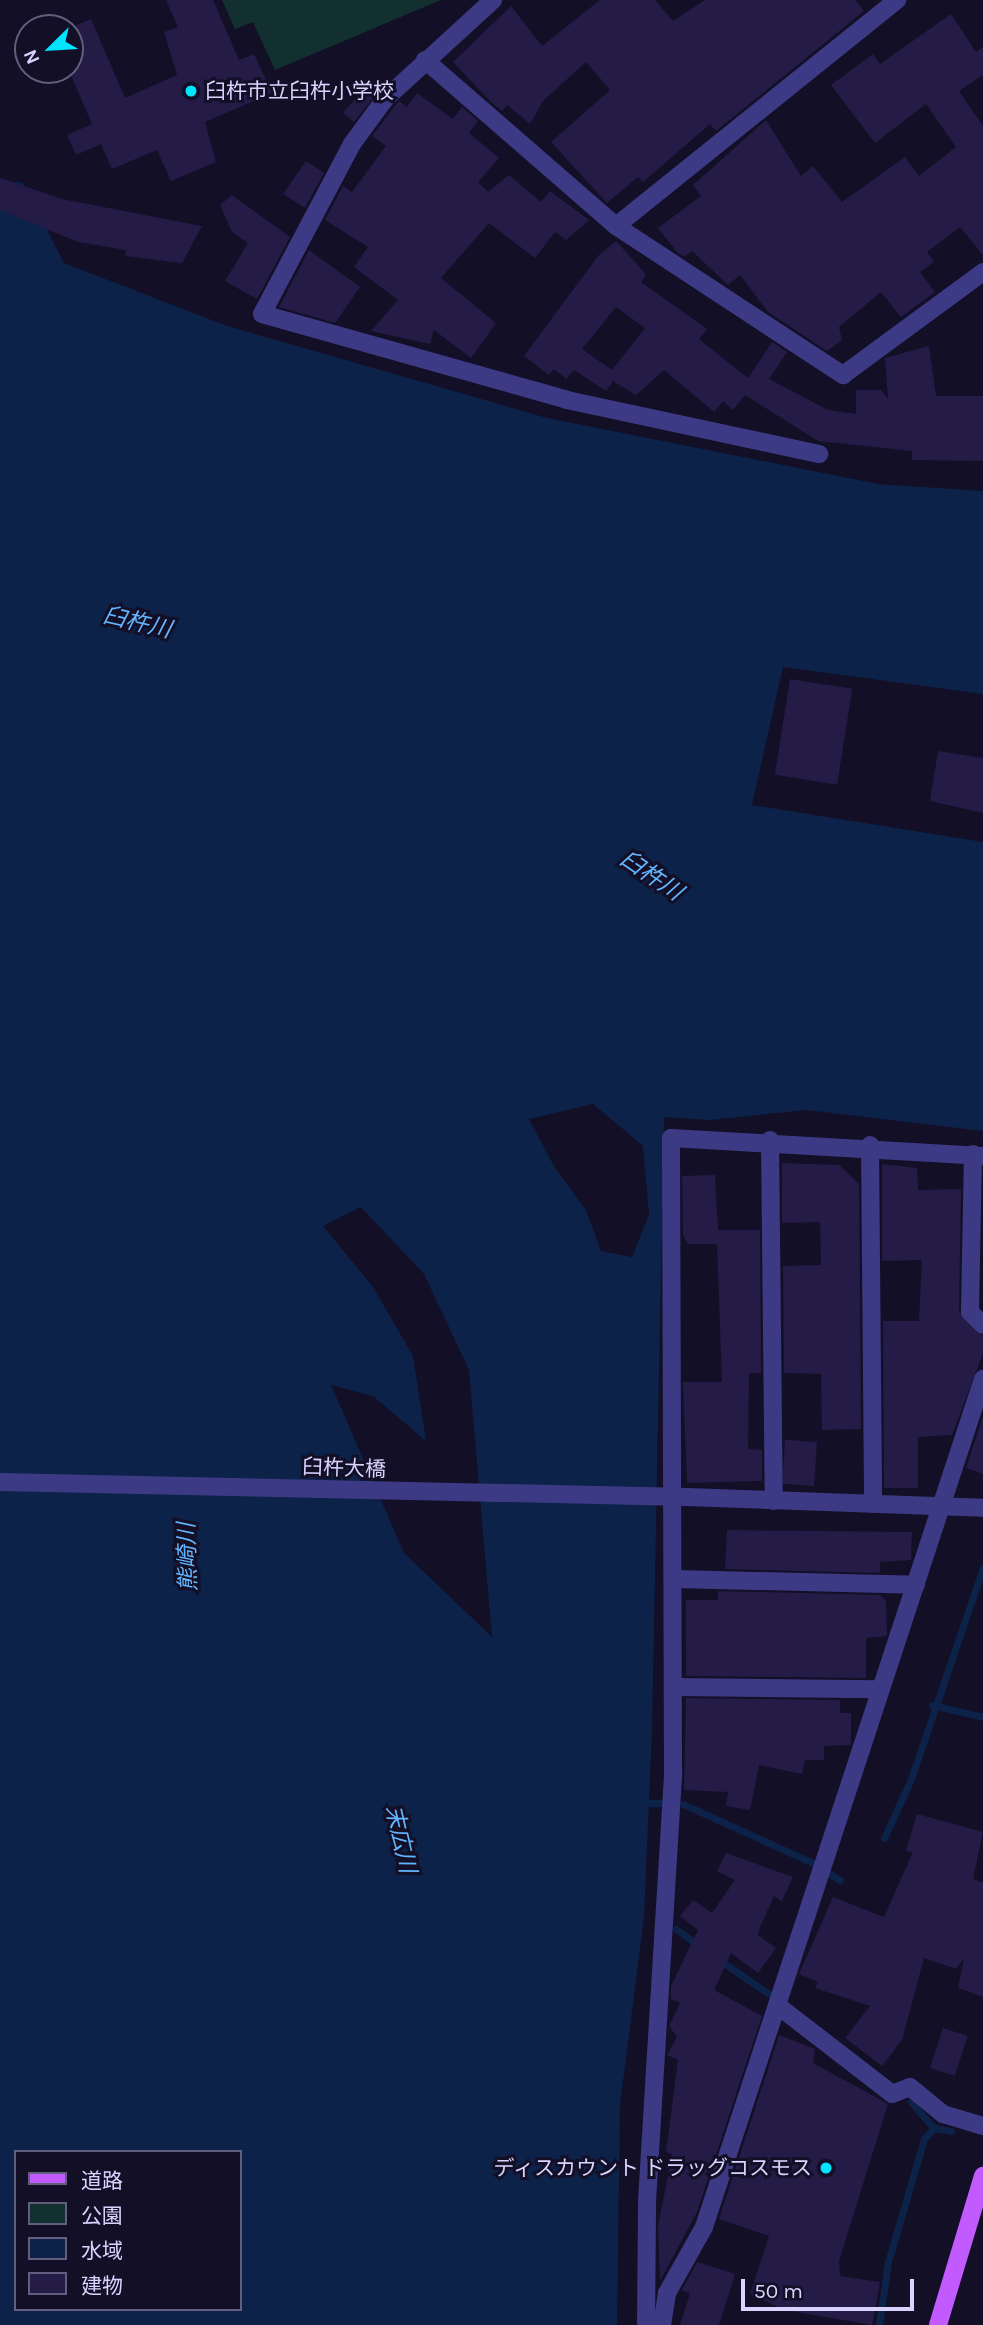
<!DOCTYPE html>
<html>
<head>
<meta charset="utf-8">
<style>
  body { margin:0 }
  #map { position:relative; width:983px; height:2325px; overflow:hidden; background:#130f26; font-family:Karla,"Noto Sans JP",sans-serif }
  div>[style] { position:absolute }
  .green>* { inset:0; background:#12302f }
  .water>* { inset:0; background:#0c2248 }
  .stream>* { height:7px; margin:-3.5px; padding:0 3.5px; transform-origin:3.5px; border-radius:3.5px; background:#0c2248 }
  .building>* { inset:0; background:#241b47; transform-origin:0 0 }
  .minor>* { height:18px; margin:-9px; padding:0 9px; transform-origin:9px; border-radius:9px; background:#3d3a85 }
  .tertiary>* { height:18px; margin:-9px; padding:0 9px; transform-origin:9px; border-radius:9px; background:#3d3a85 }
  .primary>* { height:18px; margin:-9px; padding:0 9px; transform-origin:9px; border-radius:9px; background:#c25bff }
  .tertiary-bridge>* { height:18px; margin:-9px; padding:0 9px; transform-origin:9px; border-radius:9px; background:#3d3a85 }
  .dots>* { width:19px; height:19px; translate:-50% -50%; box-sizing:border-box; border:4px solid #130f26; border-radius:50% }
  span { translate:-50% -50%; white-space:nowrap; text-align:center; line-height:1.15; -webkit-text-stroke:6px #130f26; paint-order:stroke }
  .poi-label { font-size:21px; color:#d9d4ff }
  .left { translate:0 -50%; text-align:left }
  .right { translate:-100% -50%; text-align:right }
  .street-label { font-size:21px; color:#d9d4ff }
  .water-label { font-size:23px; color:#62b6ff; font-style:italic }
  .legend { position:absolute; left:14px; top:2150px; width:228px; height:161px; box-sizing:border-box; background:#130f26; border:2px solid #625e7d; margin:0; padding:9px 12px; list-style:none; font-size:21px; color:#d9d4ff }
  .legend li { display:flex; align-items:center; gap:14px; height:35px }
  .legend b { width:35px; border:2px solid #625e7d }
  .north { position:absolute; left:14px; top:14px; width:70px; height:70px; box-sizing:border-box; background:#130f26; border:2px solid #625e7d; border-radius:50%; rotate:246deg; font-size:19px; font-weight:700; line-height:28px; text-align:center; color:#d9d4ff }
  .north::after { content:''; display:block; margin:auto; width:24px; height:32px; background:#00e5ff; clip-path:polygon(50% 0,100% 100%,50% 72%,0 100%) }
  .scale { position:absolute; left:741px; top:2279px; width:173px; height:32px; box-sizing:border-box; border:4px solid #d9d4ff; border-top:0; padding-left:9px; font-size:21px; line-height:24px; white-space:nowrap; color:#d9d4ff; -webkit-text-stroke:5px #130f26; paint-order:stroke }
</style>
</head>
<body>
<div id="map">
  <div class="green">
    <div style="clip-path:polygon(222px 0,441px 0,275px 70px,253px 22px,235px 29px)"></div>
  </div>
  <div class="water">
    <div style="clip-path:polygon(evenodd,0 180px,23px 183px,64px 263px,227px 326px,547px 418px,878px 484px,983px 491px,983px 694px,783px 667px,752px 805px,983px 842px,983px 1131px,806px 1110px,710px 1120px,664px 1117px,652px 1731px,644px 1917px,620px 2105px,617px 2325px,0 2325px,0 180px,593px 1104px,643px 1146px,649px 1214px,632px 1257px,601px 1251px,586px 1210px,555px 1168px,529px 1119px,593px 1104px,0 180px,361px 1207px,424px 1274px,469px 1370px,492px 1637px,404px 1553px,331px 1385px,373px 1396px,426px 1441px,413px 1356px,373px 1287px,323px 1226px,361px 1207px,0 180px,16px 2152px,240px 2152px,240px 2309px,16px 2309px,16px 2152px)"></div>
  </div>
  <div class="stream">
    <div style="left:932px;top:1705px;width:52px;rotate:13.2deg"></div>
    <div style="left:640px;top:1803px;width:20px"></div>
    <div style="left:683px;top:1804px;width:143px;rotate:24.4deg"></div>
    <div style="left:884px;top:1838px;width:65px;rotate:-65.4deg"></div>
    <div style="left:911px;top:1779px;width:223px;rotate:-71.2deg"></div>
    <div style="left:828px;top:1873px;width:14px;rotate:30deg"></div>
    <div style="left:676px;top:1929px;width:29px;rotate:36deg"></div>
    <div style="left:721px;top:1961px;width:58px;rotate:34.5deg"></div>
    <div style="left:911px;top:2102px;width:35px;rotate:49deg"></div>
    <div style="left:934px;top:2128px;width:17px;rotate:10deg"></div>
    <div style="left:879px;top:2325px;width:64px;rotate:-81.9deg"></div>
    <div style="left:888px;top:2262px;width:128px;rotate:-73.7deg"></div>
    <div style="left:924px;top:2139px;width:15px;rotate:-48deg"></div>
  </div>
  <div class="building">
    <div style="clip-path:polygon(166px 0,213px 0,239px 60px,254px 54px,272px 93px,205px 122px,216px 162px,171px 181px,157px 150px,112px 169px,101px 144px,76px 155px,67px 135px,92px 124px,70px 73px,70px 28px,91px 19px,125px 98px,177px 75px,164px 32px,178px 27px)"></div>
    <div style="clip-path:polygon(600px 0,655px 0,673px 21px,705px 0,855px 0,864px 11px,716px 131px,710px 124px,643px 182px,638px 177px,607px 203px,551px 142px,610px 90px,586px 62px,543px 101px,530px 124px,507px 105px,502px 111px,491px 102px,453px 62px,511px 6px,542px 46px)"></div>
    <div style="clip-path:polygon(951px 14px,976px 52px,983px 47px,983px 75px,959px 91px,983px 126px,983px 255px,960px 227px,927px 252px,934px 262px,920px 272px,935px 292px,901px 317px,881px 292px,839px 327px,842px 340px,827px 351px,768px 312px,740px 275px,728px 285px,692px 251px,684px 257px,677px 252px,658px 228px,701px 196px,693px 185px,766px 120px,801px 176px,813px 166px,842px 202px,905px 157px,919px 176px,956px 147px,926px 104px,875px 143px,831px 85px,873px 54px,880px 64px)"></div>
    <div style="clip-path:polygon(371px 81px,381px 88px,354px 122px,343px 113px)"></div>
    <div style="clip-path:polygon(417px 93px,453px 119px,462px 107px,478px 121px,469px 133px,499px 158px,478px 182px,488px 192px,509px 175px,541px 202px,550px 191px,589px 220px,566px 240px,555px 232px,535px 258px,489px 223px,441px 278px,496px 323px,471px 358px,434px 330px,430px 344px,371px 331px,398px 300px,354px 267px,368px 247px,325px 220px,343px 186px,352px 192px,386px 146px,372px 136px,394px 107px,399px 101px,407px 107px)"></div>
    <div style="clip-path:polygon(306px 161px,324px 173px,305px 208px,283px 194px)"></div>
    <div style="clip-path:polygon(0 178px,62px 199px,202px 226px,182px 263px,125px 256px,126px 250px,78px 242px,0 210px)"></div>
    <div style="clip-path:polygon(232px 195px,290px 237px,257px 299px,225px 281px,248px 243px,232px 232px,220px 205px)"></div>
    <div style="clip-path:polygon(evenodd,616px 241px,646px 274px,641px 282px,707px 329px,699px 339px,748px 378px,772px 342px,787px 352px,769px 379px,828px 410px,856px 414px,856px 390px,881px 390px,888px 399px,885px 358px,929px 346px,936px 396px,983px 396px,983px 461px,912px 460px,912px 451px,818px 441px,745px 395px,733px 410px,723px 401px,714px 412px,664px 370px,636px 395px,613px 381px,606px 391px,574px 370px,566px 379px,554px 369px,549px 375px,524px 356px,598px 256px,616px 241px,616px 307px,645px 328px,612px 370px,582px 349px,616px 307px)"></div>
    <div style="clip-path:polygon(309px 250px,360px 287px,335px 323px,279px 307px)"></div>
    <div style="left:790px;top:679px;width:63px;height:97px;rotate:9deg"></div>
    <div style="clip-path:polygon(938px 751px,983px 758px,983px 813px,930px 801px)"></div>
    <div style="clip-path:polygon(782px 1163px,839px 1165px,859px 1184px,861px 1429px,822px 1430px,821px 1374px,784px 1373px,783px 1266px,821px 1265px,820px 1222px,782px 1223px)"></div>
    <div style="clip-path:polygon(882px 1164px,917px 1168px,918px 1190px,961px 1189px,959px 1312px,983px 1336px,983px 1353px,952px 1435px,918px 1437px,918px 1488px,884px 1488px,883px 1321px,919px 1321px,922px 1260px,882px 1261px)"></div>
    <div style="clip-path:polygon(715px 1175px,718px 1230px,760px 1230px,761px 1373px,749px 1373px,748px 1449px,762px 1450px,762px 1481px,687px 1483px,683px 1382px,722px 1382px,717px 1244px,688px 1244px,683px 1235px,682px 1176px)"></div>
    <div style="clip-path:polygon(983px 1416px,983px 1474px,966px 1468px)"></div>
    <div style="left:817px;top:1442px;width:44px;height:32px;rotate:94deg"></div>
    <div style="clip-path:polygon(727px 1530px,912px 1532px,911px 1560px,880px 1562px,880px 1573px,725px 1569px)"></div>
    <div style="clip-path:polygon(718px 1591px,880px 1595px,886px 1601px,887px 1636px,866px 1638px,866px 1678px,686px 1676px,686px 1600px,718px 1600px)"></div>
    <div style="clip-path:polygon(686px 1698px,840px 1700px,840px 1713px,851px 1713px,851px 1745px,824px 1746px,824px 1760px,805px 1760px,802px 1774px,759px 1765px,750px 1810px,726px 1806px,728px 1792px,684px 1790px)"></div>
    <div style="clip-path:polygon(917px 1814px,983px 1832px,973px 1879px,983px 1883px,983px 1997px,958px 1988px,964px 1958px,956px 1969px,924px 1958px,902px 2040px,882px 2066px,845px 2038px,870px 2006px,815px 1988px,818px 1982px,799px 1974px,833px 1897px,884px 1917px,913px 1852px,906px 1851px)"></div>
    <div style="clip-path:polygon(726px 1853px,793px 1877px,782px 1901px,774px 1896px,760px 1927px,758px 1935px,776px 1948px,758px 1973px,731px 1953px,714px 1990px,762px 2016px,697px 2212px,660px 2281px,658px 2227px,672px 2154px,666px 2152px,678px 2060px,667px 2055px,677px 2037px,669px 2026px,680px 2003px,671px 1999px,671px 1986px,698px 1930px,680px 1916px,693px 1900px,712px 1913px,735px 1880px,717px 1871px)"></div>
    <div style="left:943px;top:2028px;width:26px;height:42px;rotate:18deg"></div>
    <div style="clip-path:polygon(779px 2035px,815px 2049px,813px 2063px,888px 2104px,839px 2261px,840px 2276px,880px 2282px,872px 2325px,785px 2310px,750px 2294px,769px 2236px,719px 2219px)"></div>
    <div style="clip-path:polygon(697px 2262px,735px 2274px,719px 2325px,680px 2325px,690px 2293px,682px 2290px)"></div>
  </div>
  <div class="minor">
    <div style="left:493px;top:0;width:147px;rotate:137.5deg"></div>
    <div style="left:385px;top:99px;width:56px;rotate:126.3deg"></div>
    <div style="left:352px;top:144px;width:192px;rotate:117.9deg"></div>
    <div style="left:262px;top:314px;width:317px;rotate:15.7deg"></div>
    <div style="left:567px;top:400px;width:258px;rotate:12.1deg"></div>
    <div style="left:425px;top:60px;width:253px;rotate:41deg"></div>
    <div style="left:616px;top:226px;width:272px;rotate:33.3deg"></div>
    <div style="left:843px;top:375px;width:174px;rotate:-36.3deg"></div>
    <div style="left:616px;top:226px;width:361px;rotate:-38.8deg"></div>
    <div style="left:770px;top:1140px;width:361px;rotate:89.4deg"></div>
    <div style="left:870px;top:1145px;width:359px;rotate:89.5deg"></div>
    <div style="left:973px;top:1154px;width:158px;rotate:91.1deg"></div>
    <div style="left:970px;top:1312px;width:18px;rotate:45deg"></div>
    <div style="left:676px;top:1579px;width:240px;rotate:1.4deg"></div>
    <div style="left:674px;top:1687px;width:203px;rotate:0.6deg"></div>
    <div style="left:777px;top:2005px;width:145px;rotate:37.7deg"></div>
    <div style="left:892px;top:2094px;width:19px;rotate:-21deg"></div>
    <div style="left:910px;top:2087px;width:43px;rotate:39.3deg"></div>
    <div style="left:943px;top:2114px;width:42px;rotate:16.7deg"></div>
    <div style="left:646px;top:2325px;width:124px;rotate:-89.5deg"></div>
    <div style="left:647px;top:2201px;width:430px;rotate:-86.5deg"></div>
    <div style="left:673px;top:1772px;width:634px;rotate:-90.18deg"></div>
    <div style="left:671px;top:1138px;width:313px;rotate:3.3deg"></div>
    <div style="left:662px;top:2325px;width:32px;rotate:-81deg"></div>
    <div style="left:667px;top:2293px;width:76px;rotate:-60.7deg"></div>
    <div style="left:704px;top:2227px;width:893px;rotate:-71.79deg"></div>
  </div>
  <div class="tertiary">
    <div style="left:687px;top:1497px;width:296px;rotate:2.1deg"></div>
  </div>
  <div class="primary">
    <div style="left:938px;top:2325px;width:156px;rotate:-73.2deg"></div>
  </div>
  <div class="tertiary-bridge">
    <div style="left:0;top:1482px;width:687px;rotate:1.25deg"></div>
  </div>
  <div class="dots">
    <div style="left:191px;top:91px;background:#00e5ff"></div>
    <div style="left:826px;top:2168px;background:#00e5ff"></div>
  </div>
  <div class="poi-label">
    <span class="left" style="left:205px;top:91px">臼杵市立臼杵小学校</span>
    <span class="right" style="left:812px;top:2168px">ディスカウント ドラッグコスモス</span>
  </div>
  <div class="street-label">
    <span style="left:344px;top:1468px;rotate:2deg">臼杵大橋</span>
  </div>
  <div class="water-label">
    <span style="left:137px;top:623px;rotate:13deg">臼杵川</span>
    <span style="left:651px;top:876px;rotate:34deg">臼杵川</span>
    <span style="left:188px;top:1557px;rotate:-92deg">熊崎川</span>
    <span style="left:400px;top:1839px;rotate:77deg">末広川</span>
  </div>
  <ul class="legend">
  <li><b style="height:9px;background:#c25bff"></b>道路</li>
  <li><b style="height:19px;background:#12302f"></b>公園</li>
  <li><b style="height:19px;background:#0c2248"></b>水域</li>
  <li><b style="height:19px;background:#241b47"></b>建物</li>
  </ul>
  <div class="north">N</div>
  <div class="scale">50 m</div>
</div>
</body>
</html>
